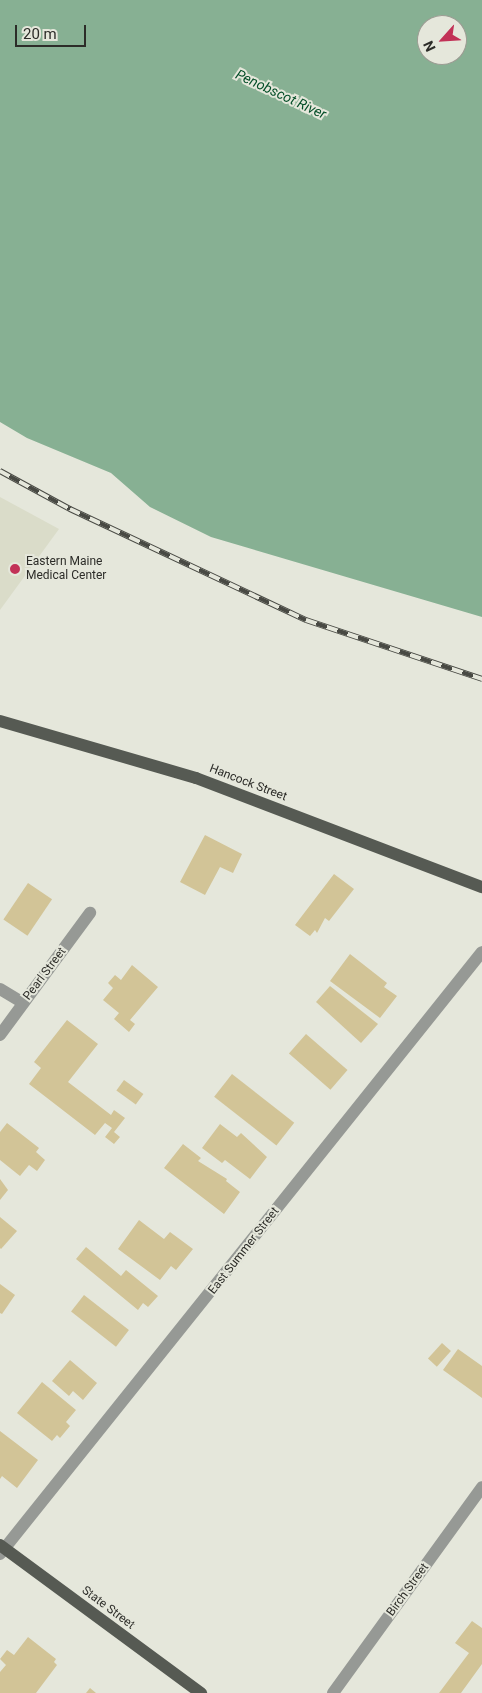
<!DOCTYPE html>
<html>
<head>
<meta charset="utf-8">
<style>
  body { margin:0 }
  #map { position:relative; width:482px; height:1693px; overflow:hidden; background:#e5e7db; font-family:Roboto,sans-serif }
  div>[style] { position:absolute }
  .built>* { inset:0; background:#dadcc9 }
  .water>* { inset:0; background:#87b093 }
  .building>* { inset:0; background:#d2c497; transform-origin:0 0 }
  .minor>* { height:12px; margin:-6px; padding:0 6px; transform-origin:6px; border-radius:6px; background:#969995 }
  .primary>* { height:12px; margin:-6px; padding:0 6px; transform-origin:6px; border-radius:6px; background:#565a53 }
  .rail>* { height:5.5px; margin-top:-2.75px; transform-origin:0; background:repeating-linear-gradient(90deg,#e5e7db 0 11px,#484943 0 22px); box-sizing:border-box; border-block:1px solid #484943 }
  .dots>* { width:14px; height:14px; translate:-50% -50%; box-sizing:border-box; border:2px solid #e5e7db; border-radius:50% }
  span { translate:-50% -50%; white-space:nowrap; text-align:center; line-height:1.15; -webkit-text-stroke:4px #e5e7db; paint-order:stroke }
  .poi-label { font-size:12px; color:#2c2c28 }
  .left { translate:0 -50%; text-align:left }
  .street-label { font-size:12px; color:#2c2c28 }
  .water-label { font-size:14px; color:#044e28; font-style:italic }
  .north { position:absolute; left:417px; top:15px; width:50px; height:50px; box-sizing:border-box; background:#e5e7db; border:1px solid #9b9c93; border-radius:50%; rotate:244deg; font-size:14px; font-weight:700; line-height:20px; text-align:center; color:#2c2c28 }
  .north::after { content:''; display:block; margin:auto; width:18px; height:22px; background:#c23257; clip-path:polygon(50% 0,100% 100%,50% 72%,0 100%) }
  .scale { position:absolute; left:15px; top:25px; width:71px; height:22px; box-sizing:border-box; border:2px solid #2c2c28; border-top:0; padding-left:6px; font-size:15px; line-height:18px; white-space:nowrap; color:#2c2c28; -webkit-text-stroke:4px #e5e7db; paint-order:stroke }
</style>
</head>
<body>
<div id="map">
  <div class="built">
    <div style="clip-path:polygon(0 497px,59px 529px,0 610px)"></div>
  </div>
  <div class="water">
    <div style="clip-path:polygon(evenodd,0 0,482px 0,482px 617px,211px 537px,150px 507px,111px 473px,27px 438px,0 422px,0 0,427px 25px,457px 25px,457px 55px,427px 55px,427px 25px)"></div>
  </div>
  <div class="building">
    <div style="clip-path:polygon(205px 835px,242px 854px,233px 873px,220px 867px,205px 895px,180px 882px)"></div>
    <div style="clip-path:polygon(334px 874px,354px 889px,329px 921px,325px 918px,317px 933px,315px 930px,310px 936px,295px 925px)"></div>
    <div style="left:28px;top:883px;width:29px;height:44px;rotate:34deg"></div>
    <div style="clip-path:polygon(350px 954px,387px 983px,384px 987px,397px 996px,380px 1018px,330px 981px)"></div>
    <div style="clip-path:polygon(132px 965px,158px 987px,130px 1020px,135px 1024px,129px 1032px,114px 1019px,119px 1013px,103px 1000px,113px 988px,108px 983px,115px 975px,121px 980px)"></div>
    <div style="clip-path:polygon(330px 986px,378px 1024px,361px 1043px,316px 1002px)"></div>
    <div style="clip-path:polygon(67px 1020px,98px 1044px,68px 1082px,111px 1115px,114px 1110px,125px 1118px,114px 1132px,120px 1137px,114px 1144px,105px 1137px,112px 1128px,105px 1123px,95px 1135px,29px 1084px,41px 1068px,34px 1062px)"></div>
    <div style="left:306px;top:1034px;width:55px;height:26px;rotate:41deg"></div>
    <div style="left:232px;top:1074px;width:79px;height:29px;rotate:38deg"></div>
    <div style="left:124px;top:1080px;width:24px;height:13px;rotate:36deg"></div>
    <div style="clip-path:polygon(7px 1123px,39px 1148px,36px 1152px,45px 1160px,37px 1171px,29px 1165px,20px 1176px,0 1160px,0 1132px)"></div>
    <div style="clip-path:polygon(220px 1124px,237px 1137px,241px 1133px,267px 1157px,250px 1179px,225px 1160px,222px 1163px,202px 1148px)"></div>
    <div style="clip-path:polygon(183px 1144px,201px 1158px,198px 1161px,227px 1179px,226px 1181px,240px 1192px,224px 1214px,164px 1168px)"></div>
    <div style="clip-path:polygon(0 1179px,8px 1190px,0 1200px)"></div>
    <div style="clip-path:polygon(0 1217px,17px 1231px,1px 1249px,0 1248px)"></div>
    <div style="clip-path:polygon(139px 1220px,164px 1239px,170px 1232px,193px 1249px,176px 1270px,171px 1266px,160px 1280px,118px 1249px)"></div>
    <div style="clip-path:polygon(86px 1247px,121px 1276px,126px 1270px,158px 1296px,148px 1307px,143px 1303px,138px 1310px,76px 1259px)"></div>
    <div style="clip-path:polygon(0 1284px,15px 1295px,2px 1314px,0 1313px)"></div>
    <div style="left:84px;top:1295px;width:57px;height:21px;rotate:38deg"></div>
    <div style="left:442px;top:1343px;width:12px;height:21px;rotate:42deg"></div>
    <div style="clip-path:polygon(458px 1349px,482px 1366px,482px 1398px,443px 1370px)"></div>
    <div style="clip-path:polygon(70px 1360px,97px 1383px,83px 1400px,73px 1391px,69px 1396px,52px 1381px)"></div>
    <div style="clip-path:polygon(42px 1382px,76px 1410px,66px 1422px,70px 1426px,60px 1438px,57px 1435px,52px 1441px,17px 1413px)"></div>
    <div style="clip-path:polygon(0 1431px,38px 1460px,17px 1488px,2px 1476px,0 1479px)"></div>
    <div style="clip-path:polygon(472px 1621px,482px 1628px,482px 1664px,461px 1693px,439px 1693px,469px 1653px,455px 1643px)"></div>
    <div style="clip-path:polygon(28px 1637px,56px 1659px,54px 1662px,57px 1665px,36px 1693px,0 1693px,0 1672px,6px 1665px,0 1659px,7px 1650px,14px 1655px)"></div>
    <div style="clip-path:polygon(90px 1688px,96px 1693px,86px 1693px)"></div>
  </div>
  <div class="minor">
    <div style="left:0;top:989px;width:27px;rotate:31deg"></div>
    <div style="left:0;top:1035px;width:152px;rotate:-53.6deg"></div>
    <div style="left:0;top:1554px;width:771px;rotate:-51.32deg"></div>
    <div style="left:333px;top:1693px;width:254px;rotate:-54.1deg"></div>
  </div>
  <div class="primary">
    <div style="left:0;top:721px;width:204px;rotate:16.2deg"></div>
    <div style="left:196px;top:778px;width:306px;rotate:20.9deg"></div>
    <div style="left:0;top:1545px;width:250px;rotate:36.4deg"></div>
  </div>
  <div class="rail">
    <div style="left:0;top:471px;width:80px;rotate:28.5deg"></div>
    <div style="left:70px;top:509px;width:261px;rotate:25.2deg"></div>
    <div style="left:306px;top:620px;width:186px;rotate:18.5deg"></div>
  </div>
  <div class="dots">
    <div style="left:15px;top:569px;background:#c23257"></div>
  </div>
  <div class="poi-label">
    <span class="left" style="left:26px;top:569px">Eastern Maine<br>Medical Center</span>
  </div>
  <div class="street-label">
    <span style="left:248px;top:783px;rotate:21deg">Hancock Street</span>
    <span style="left:45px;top:974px;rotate:-53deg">Pearl Street</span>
    <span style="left:244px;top:1251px;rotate:-52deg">East Summer Street</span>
    <span style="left:408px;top:1590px;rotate:-54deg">Birch Street</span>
    <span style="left:108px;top:1608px;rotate:37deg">State Street</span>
  </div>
  <div class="water-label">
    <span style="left:281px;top:94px;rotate:25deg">Penobscot River</span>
  </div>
  <div class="north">N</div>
  <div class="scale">20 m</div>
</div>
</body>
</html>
